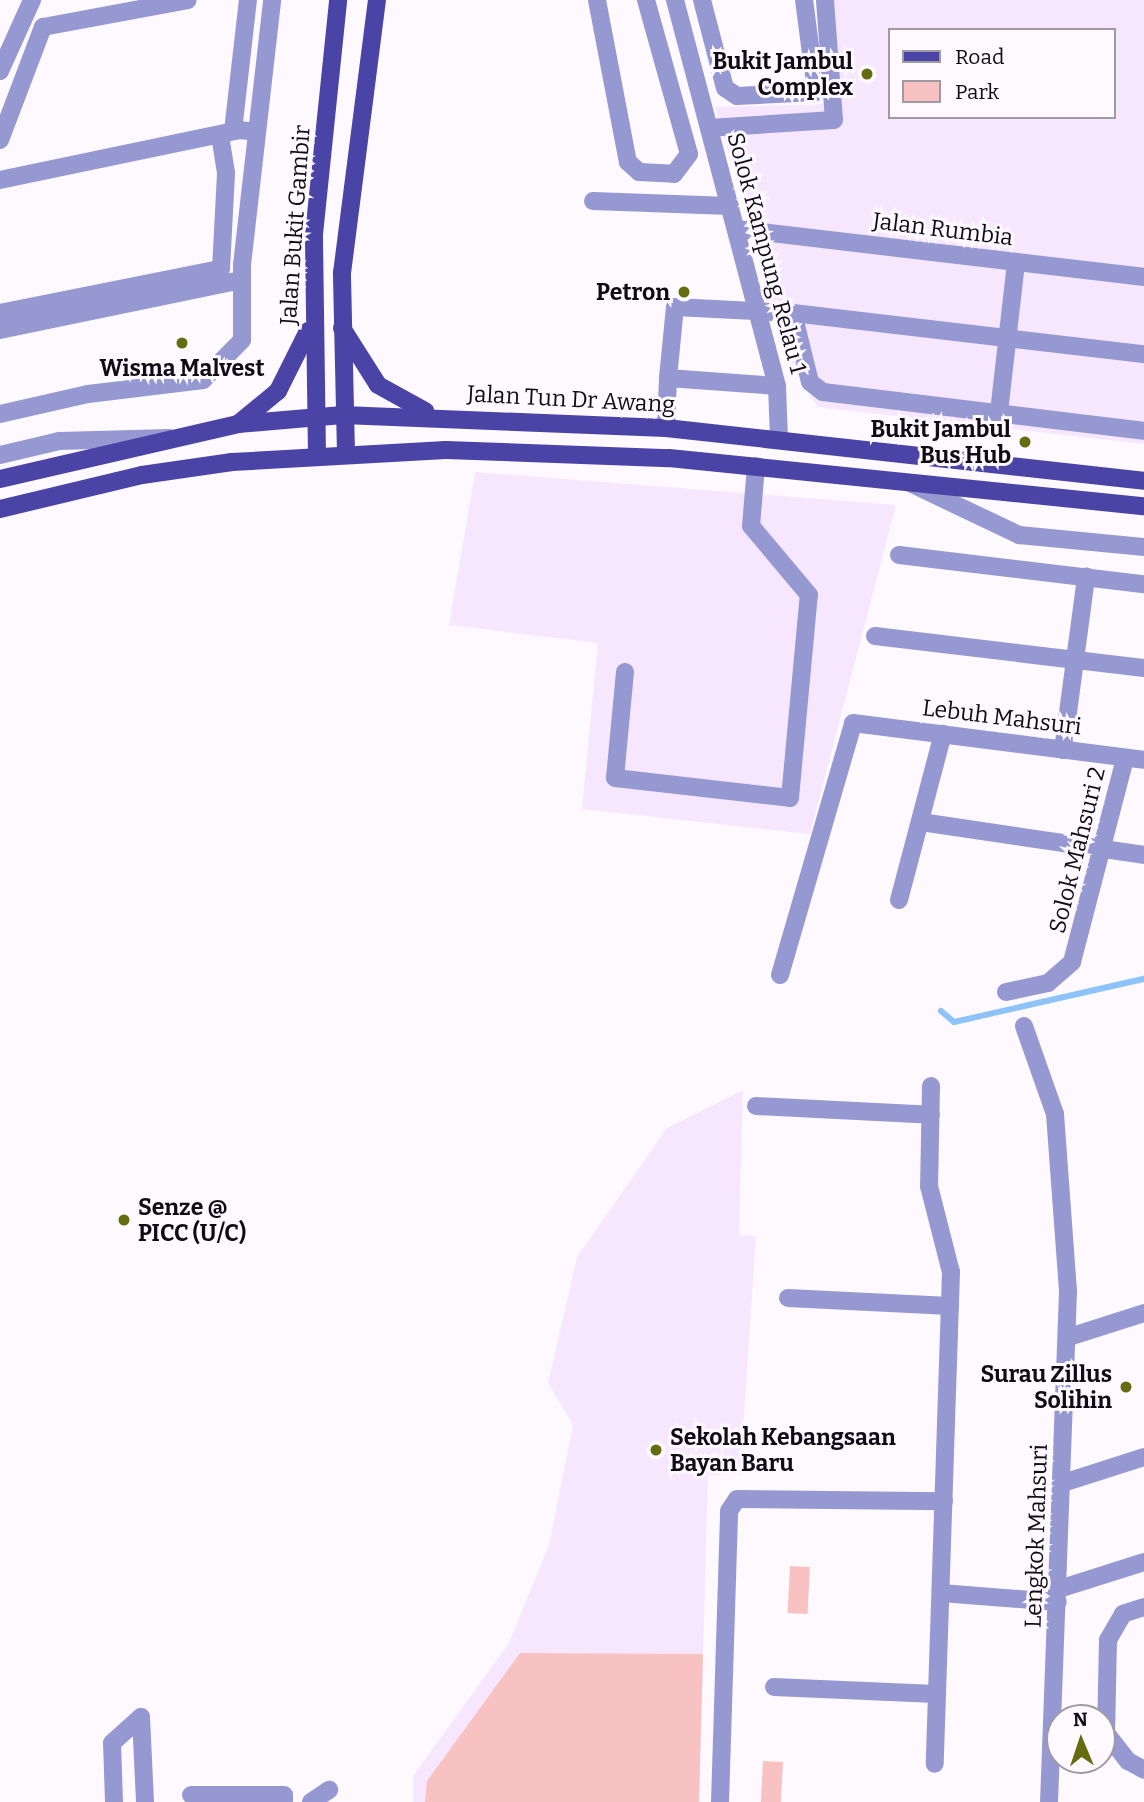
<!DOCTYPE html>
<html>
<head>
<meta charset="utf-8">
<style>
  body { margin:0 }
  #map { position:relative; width:1144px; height:1802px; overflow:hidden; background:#fdf9ff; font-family:Bitter,serif }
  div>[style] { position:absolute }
  .built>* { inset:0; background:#f6e7fe }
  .green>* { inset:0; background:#f9c2c2; transform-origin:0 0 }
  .stream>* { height:6px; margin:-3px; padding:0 3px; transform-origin:3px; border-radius:3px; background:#8dc3f9 }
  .minor>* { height:18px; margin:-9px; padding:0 9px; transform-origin:9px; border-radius:9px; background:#9699d1 }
  .major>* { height:18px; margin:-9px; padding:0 9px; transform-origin:9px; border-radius:9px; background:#4a44a6 }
  .dots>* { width:19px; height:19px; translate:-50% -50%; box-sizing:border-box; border:4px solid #fdf9ff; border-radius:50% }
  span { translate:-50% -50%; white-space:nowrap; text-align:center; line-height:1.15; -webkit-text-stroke:6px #fdf9ff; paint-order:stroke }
  .poi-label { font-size:23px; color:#110b15; font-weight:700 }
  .right { translate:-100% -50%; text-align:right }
  .left { translate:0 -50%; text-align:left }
  .street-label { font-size:23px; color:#110b15 }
  .legend { position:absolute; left:888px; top:28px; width:228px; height:91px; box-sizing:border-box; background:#fdf9ff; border:2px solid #9f9aa1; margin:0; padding:9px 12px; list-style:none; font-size:21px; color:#110b15 }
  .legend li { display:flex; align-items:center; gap:14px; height:35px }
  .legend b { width:35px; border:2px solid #9f9aa1 }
  .north { position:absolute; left:1046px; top:1704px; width:70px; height:70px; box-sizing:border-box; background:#fdf9ff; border:2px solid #9f9aa1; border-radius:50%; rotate:358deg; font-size:19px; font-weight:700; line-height:28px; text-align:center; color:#110b15 }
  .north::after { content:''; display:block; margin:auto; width:24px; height:32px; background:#656c10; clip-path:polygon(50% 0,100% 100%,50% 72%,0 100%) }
</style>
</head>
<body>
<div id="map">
  <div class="built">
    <div style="clip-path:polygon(evenodd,816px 0,1144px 0,1144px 444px,817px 407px,791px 363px,715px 107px,830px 104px,816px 0,890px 30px,1114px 30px,1114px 117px,890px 117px,890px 30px)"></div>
    <div style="clip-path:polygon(475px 472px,896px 505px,810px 834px,582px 809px,598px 643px,449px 625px)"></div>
    <div style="clip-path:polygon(743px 1090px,739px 1235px,756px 1236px,740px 1475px,708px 1475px,699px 1802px,413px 1802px,413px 1776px,509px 1643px,549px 1545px,573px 1425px,548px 1383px,577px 1257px,667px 1128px)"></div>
  </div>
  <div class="green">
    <div style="left:790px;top:1566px;width:20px;height:47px;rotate:3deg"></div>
    <div style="clip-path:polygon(520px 1653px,703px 1654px,699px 1802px,425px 1802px,427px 1781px)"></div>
    <div style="left:763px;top:1761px;width:20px;height:41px;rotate:3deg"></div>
  </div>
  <div class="stream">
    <div style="left:941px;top:1011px;width:17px;rotate:40deg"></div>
    <div style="left:954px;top:1022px;width:195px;rotate:-12.8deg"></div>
  </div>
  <div class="minor">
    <div style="left:597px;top:0;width:165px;rotate:79.2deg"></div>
    <div style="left:628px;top:162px;width:15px;rotate:42deg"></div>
    <div style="left:639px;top:172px;width:35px;rotate:3deg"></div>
    <div style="left:674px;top:174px;width:25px;rotate:-53deg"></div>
    <div style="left:689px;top:154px;width:160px;rotate:-105.6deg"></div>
    <div style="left:675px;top:0;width:399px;rotate:75.2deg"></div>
    <div style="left:777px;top:386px;width:52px;rotate:87.8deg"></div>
    <div style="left:702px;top:0;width:91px;rotate:75.4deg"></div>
    <div style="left:725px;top:88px;width:14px;rotate:34deg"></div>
    <div style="left:737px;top:96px;width:79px;rotate:-2.9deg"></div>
    <div style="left:816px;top:92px;width:93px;rotate:-97.4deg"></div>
    <div style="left:0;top:71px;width:78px;rotate:-65.7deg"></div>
    <div style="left:709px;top:128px;width:125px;rotate:-3.7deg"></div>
    <div style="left:834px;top:120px;width:120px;rotate:-94.3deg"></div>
    <div style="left:233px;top:131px;width:132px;rotate:-83.5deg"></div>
    <div style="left:0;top:140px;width:121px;rotate:-69.2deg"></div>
    <div style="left:43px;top:27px;width:147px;rotate:-10.5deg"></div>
    <div style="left:0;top:180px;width:244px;rotate:-11.8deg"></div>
    <div style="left:239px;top:130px;width:18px;rotate:6deg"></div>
    <div style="left:593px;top:201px;width:137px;rotate:2.1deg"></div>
    <div style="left:736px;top:229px;width:411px;rotate:6.7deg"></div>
    <div style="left:0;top:313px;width:225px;rotate:-11.3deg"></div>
    <div style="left:221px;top:269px;width:96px;rotate:-87deg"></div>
    <div style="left:226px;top:173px;width:36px;rotate:-99deg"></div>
    <div style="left:793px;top:313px;width:353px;rotate:6.7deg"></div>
    <div style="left:0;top:330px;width:247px;rotate:-11.7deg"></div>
    <div style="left:668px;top:378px;width:71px;rotate:-84.4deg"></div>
    <div style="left:675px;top:307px;width:118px;rotate:2.9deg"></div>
    <div style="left:793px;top:313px;width:71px;rotate:76.2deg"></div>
    <div style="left:810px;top:382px;width:16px;rotate:38deg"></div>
    <div style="left:823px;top:392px;width:323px;rotate:6.9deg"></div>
    <div style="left:999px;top:412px;width:151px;rotate:-83.5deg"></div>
    <div style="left:0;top:414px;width:90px;rotate:-12.8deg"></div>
    <div style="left:88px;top:394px;width:116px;rotate:-6.9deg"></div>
    <div style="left:203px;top:380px;width:56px;rotate:-45.7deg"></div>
    <div style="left:242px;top:340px;width:75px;rotate:-90deg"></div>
    <div style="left:242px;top:265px;width:267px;rotate:-83.5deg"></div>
    <div style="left:666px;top:428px;width:50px;rotate:-87.7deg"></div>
    <div style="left:668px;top:378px;width:109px;rotate:4.2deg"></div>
    <div style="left:0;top:455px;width:61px;rotate:-13.3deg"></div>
    <div style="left:59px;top:441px;width:110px;rotate:-1.6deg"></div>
    <div style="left:912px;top:484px;width:119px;rotate:25.5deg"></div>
    <div style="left:1019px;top:535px;width:126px;rotate:5.5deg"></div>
    <div style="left:899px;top:555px;width:247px;rotate:6.8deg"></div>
    <div style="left:875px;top:636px;width:271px;rotate:6.8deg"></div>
    <div style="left:625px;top:672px;width:106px;rotate:95.4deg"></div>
    <div style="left:615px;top:778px;width:176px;rotate:6.5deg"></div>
    <div style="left:790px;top:798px;width:204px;rotate:-84.7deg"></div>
    <div style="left:809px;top:595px;width:90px;rotate:-130deg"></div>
    <div style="left:751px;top:526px;width:60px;rotate:-85.2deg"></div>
    <div style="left:1063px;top:750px;width:175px;rotate:-82.4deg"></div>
    <div style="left:921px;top:822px;width:225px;rotate:8.4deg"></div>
    <div style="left:899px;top:900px;width:172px;rotate:-75.2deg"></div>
    <div style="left:780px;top:975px;width:262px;rotate:-73.8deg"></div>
    <div style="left:853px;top:723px;width:293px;rotate:7.2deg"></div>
    <div style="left:1006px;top:992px;width:43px;rotate:-12.1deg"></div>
    <div style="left:1048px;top:983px;width:32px;rotate:-41deg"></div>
    <div style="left:1072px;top:962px;width:211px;rotate:-75.4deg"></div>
    <div style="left:1024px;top:1026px;width:93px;rotate:70.6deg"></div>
    <div style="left:1055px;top:1114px;width:178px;rotate:85.8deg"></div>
    <div style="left:1068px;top:1292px;width:510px;rotate:92.13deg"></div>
    <div style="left:931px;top:1086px;width:100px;rotate:91.1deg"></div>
    <div style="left:929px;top:1186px;width:89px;rotate:75.7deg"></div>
    <div style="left:951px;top:1272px;width:492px;rotate:91.9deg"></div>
    <div style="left:756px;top:1106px;width:175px;rotate:2.9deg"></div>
    <div style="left:788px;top:1298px;width:162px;rotate:2.8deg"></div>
    <div style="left:1069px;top:1337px;width:79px;rotate:-17.7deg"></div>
    <div style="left:1063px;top:1483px;width:85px;rotate:-17.8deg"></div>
    <div style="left:1059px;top:1589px;width:89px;rotate:-17.6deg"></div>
    <div style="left:941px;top:1593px;width:117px;rotate:4.4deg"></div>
    <div style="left:1144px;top:1607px;width:22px;rotate:162deg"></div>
    <div style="left:1123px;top:1614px;width:30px;rotate:120deg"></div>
    <div style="left:1108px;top:1640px;width:93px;rotate:91.2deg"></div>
    <div style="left:1106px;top:1733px;width:36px;rotate:52deg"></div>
    <div style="left:1128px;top:1761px;width:18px;rotate:29deg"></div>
    <div style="left:774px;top:1687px;width:162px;rotate:2.5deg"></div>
    <div style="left:141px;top:1717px;width:85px;rotate:87.3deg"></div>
    <div style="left:191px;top:1795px;width:93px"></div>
    <div style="left:284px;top:1795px;width:7px;rotate:90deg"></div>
    <div style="left:114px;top:1802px;width:59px;rotate:-91.9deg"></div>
    <div style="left:112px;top:1743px;width:39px;rotate:-42deg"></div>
    <div style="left:311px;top:1802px;width:22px;rotate:-34deg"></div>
    <div style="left:720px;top:1802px;width:291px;rotate:-88.2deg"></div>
    <div style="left:729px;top:1511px;width:14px;rotate:-56deg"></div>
    <div style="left:737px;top:1499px;width:207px;rotate:0.6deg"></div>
  </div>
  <div class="major">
    <div style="left:342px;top:328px;width:67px;rotate:57.7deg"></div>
    <div style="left:378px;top:385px;width:54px;rotate:29deg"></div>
    <div style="left:238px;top:424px;width:52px;rotate:-39.5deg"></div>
    <div style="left:278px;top:391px;width:67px;rotate:-63.4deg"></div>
    <div style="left:346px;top:453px;width:180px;rotate:-91.3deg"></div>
    <div style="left:342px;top:273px;width:275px;rotate:-82.7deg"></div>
    <div style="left:317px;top:455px;width:221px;rotate:-90.8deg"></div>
    <div style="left:314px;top:234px;width:235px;rotate:-84.1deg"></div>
    <div style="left:0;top:479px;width:244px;rotate:-13deg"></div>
    <div style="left:238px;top:424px;width:105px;rotate:-4.9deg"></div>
    <div style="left:343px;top:415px;width:323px;rotate:2.3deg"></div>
    <div style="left:666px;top:428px;width:481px;rotate:6.3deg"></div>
    <div style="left:0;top:509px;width:146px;rotate:-13.5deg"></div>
    <div style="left:142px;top:475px;width:91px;rotate:-8.2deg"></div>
    <div style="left:232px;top:462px;width:214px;rotate:-3.2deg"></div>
    <div style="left:446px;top:450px;width:223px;rotate:2.1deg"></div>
    <div style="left:669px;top:458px;width:477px;rotate:5.8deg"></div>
  </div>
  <div class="dots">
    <div style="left:867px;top:74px;background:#656c10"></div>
    <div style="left:684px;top:292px;background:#656c10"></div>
    <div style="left:182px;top:343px;background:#656c10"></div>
    <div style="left:1025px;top:442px;background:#656c10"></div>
    <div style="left:124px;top:1220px;background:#656c10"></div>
    <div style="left:1126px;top:1387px;background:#656c10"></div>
    <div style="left:656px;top:1450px;background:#656c10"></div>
  </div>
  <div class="poi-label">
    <span class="right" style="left:853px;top:74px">Bukit Jambul<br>Complex</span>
    <span class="right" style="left:670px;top:292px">Petron</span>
    <span style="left:182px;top:368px">Wisma Malvest</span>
    <span class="right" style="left:1011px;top:442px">Bukit Jambul<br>Bus Hub</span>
    <span class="left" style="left:138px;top:1220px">Senze @<br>PICC (U/C)</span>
    <span class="right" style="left:1112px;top:1387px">Surau Zillus<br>Solihin</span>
    <span class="left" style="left:670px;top:1450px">Sekolah Kebangsaan<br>Bayan Baru</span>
  </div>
  <div class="street-label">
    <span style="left:295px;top:225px;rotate:-86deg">Jalan Bukit Gambir</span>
    <span style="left:943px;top:229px;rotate:7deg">Jalan Rumbia</span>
    <span style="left:767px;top:253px;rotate:75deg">Solok Kampung Relau 1</span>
    <span style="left:571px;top:399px;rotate:3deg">Jalan Tun Dr Awang</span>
    <span style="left:1002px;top:717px;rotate:7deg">Lebuh Mahsuri</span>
    <span style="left:1077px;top:850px;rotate:-76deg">Solok Mahsuri 2</span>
    <span style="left:1036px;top:1536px;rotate:-88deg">Lengkok Mahsuri</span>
  </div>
  <ul class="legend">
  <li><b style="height:9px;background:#4a44a6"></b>Road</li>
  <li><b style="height:19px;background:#f9c2c2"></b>Park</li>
  </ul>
  <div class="north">N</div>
</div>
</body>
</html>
